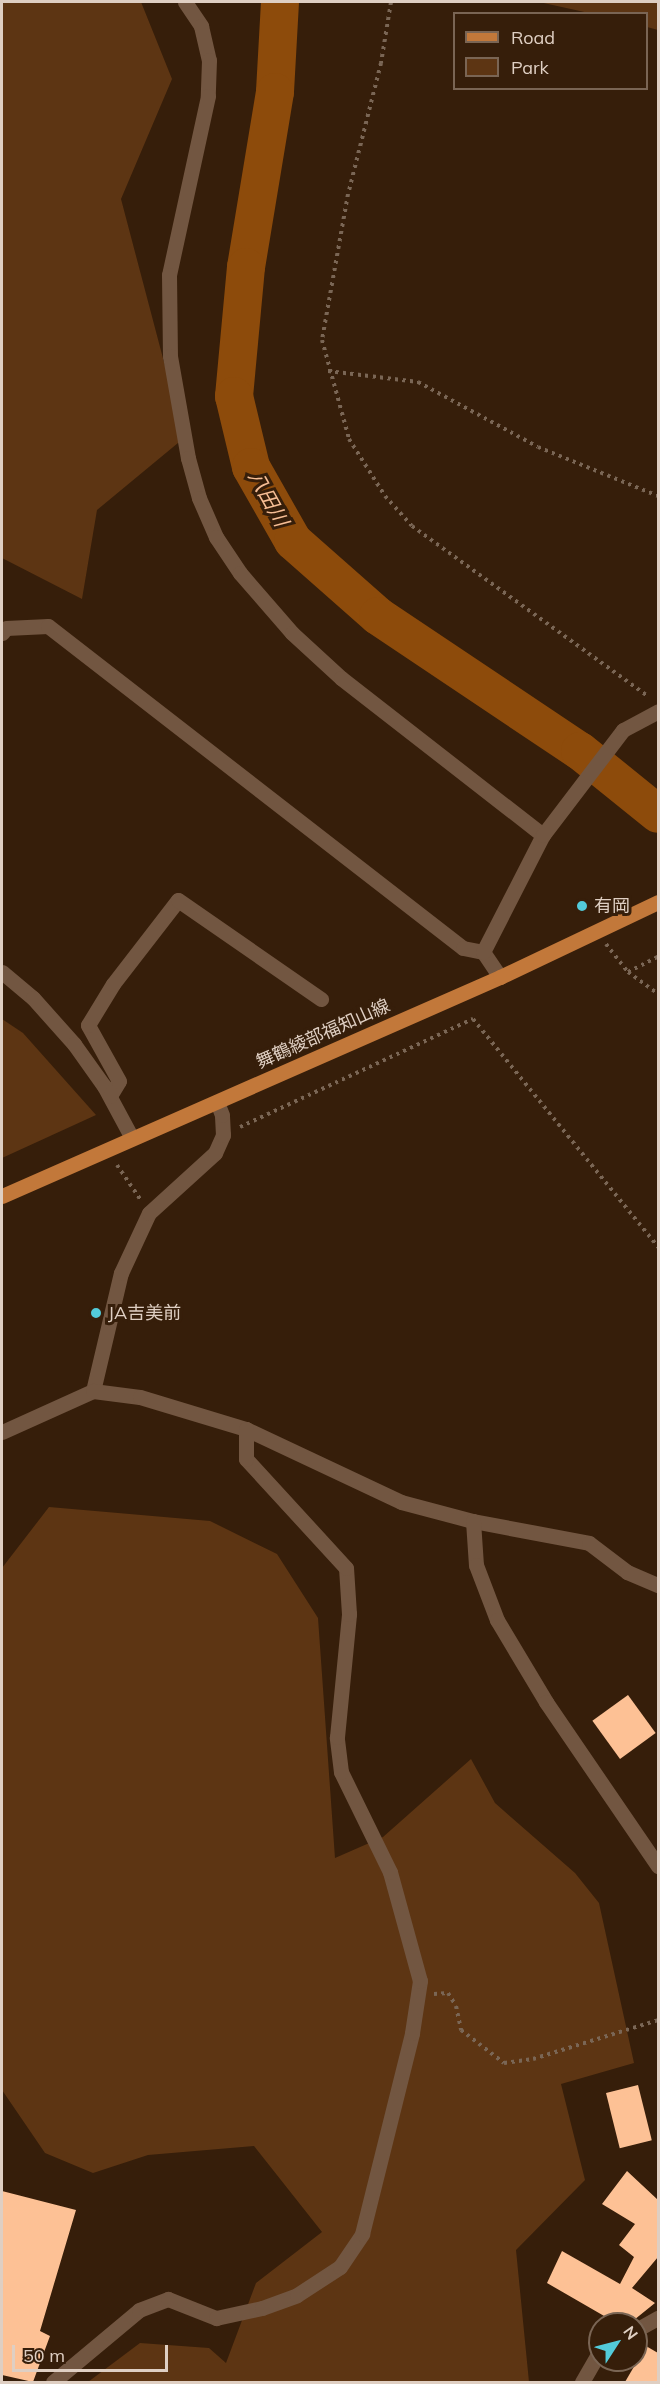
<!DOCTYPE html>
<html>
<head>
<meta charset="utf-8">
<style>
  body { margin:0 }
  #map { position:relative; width:660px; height:2384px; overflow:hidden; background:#361e0a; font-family:Mulish,"Noto Sans JP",sans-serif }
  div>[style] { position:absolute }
  .green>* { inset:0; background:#5d3513 }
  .river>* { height:38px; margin:-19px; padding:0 19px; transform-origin:19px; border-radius:19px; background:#8d4b0b }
  .building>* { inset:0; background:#fdc195; transform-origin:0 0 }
  .path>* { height:4px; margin-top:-2px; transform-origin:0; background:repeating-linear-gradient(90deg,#7a6655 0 3px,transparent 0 7.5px) }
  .minor>* { height:15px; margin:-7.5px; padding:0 7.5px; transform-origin:7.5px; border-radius:7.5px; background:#725641 }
  .major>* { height:15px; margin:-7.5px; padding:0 7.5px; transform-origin:7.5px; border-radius:7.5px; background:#c2783a }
  .dots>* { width:16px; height:16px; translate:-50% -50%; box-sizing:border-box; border:3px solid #361e0a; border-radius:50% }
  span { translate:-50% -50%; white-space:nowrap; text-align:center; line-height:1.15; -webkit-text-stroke:6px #361e0a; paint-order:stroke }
  .poi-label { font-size:18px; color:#dfcfc3 }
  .left { translate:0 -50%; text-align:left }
  .street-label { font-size:18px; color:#dfcfc3 }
  .water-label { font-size:20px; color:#f7be95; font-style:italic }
  .frame { position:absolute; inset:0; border:3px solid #dfcfc3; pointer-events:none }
  .legend { position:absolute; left:453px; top:12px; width:195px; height:78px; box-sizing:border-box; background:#361e0a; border:2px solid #7a6554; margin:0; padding:8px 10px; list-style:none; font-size:18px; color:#dfcfc3 }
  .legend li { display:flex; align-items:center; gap:12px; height:30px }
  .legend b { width:30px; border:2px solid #7a6554 }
  .north { position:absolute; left:588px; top:2312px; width:60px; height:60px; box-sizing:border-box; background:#361e0a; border:2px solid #7a6554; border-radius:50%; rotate:54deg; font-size:16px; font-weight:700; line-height:24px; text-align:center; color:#dfcfc3 }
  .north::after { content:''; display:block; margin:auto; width:21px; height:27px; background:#53cbda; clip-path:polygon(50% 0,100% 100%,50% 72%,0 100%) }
  .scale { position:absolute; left:12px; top:2345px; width:156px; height:27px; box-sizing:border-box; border:3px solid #dfcfc3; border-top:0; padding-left:8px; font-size:18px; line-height:21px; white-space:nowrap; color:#dfcfc3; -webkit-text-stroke:4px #361e0a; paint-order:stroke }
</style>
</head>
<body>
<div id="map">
  <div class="green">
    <div style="clip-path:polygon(2px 2px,141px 2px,172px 79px,121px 199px,184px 438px,97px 510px,82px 599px,2px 558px)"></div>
    <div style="clip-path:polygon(539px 2px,658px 2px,658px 30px,647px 27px,646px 14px,589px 13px)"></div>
    <div style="clip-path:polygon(2px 1019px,23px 1033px,96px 1115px,2px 1158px)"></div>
    <div style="clip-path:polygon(49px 1507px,210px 1521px,277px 1554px,318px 1618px,335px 1858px,383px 1837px,471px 1759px,495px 1803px,575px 1873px,599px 1903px,634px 2063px,561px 2084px,585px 2180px,516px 2250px,529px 2382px,88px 2382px,140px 2343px,209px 2348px,226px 2363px,256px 2283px,322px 2232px,254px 2146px,148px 2155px,93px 2173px,45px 2153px,2px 2090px,2px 1568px)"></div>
  </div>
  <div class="river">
    <div style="left:280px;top:2px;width:90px;rotate:93.2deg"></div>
    <div style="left:275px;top:92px;width:177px;rotate:99.4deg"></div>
    <div style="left:246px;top:267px;width:130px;rotate:95.3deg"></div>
    <div style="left:234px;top:396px;width:73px;rotate:76.5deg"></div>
    <div style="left:251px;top:467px;width:85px;rotate:60.4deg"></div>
    <div style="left:293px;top:541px;width:113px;rotate:41.4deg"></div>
    <div style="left:378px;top:616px;width:243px;rotate:33.8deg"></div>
    <div style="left:580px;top:751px;width:100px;rotate:38.9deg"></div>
  </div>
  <div class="building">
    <div style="left:628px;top:1695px;width:47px;height:44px;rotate:54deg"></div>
    <div style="left:638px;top:2085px;width:57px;height:33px;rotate:76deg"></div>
    <div style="clip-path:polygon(627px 2171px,658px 2200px,658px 2257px,632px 2288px,655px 2303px,629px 2324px,618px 2324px,547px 2283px,562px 2251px,620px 2284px,634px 2257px,619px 2245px,635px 2224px,602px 2204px)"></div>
    <div style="clip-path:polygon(2px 2191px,76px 2210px,40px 2331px,50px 2336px,33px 2382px,2px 2375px)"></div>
    <div style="clip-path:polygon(646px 2346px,658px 2353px,658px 2382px,625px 2382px)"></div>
  </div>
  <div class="path">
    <div style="left:391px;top:2px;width:62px;rotate:99.3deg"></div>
    <div style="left:381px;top:63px;width:135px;rotate:104.1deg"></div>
    <div style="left:348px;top:194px;width:148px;rotate:100.1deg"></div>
    <div style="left:322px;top:340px;width:103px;rotate:74.7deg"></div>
    <div style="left:349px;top:439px;width:67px;rotate:57.7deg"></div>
    <div style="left:385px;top:496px;width:40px;rotate:48deg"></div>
    <div style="left:412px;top:526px;width:292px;rotate:35.8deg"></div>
    <div style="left:328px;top:371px;width:91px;rotate:7deg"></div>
    <div style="left:418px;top:382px;width:136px;rotate:28.4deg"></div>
    <div style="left:538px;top:447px;width:130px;rotate:22.2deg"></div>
    <div style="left:606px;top:944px;width:36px;rotate:52deg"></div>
    <div style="left:628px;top:972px;width:37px;rotate:36deg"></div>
    <div style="left:628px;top:972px;width:34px;rotate:-27deg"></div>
    <div style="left:240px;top:1127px;width:257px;rotate:-24.9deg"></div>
    <div style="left:473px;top:1019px;width:294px;rotate:50.9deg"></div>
    <div style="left:117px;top:1165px;width:41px;rotate:55.9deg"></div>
    <div style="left:434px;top:1994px;width:14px;rotate:-4deg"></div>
    <div style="left:448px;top:1993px;width:15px;rotate:58deg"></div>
    <div style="left:456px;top:2006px;width:25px;rotate:78deg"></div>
    <div style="left:461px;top:2030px;width:54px;rotate:37.5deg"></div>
    <div style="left:504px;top:2063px;width:29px;rotate:-8deg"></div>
    <div style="left:533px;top:2059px;width:131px;rotate:-17.3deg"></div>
  </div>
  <div class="minor">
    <div style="left:185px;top:2px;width:29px;rotate:56deg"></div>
    <div style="left:201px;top:26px;width:35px;rotate:77deg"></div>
    <div style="left:209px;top:60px;width:36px;rotate:92deg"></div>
    <div style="left:208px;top:96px;width:183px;rotate:102.3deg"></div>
    <div style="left:169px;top:275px;width:81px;rotate:89.3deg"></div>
    <div style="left:170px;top:356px;width:104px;rotate:80deg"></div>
    <div style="left:188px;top:458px;width:41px;rotate:74.6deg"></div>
    <div style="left:199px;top:498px;width:43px;rotate:66.4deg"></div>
    <div style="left:216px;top:537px;width:43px;rotate:56.3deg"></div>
    <div style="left:240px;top:573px;width:79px;rotate:49.1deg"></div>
    <div style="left:292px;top:633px;width:67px;rotate:42.6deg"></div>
    <div style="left:341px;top:678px;width:256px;rotate:37.9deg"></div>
    <div style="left:2px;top:633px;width:6px;rotate:-51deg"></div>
    <div style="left:6px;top:628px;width:42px;rotate:-2.7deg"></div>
    <div style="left:48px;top:626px;width:525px;rotate:37.81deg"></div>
    <div style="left:463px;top:948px;width:20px;rotate:11deg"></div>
    <div style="left:2px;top:972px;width:40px;rotate:40deg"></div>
    <div style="left:33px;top:998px;width:62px;rotate:48.3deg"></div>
    <div style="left:74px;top:1044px;width:52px;rotate:54.5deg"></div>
    <div style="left:104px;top:1086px;width:59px;rotate:61.7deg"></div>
    <div style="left:500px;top:977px;width:30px;rotate:-124deg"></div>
    <div style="left:483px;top:952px;width:131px;rotate:-62.9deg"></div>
    <div style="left:543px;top:835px;width:132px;rotate:-52.7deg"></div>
    <div style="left:623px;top:730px;width:40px;rotate:-28deg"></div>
    <div style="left:110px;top:1096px;width:17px;rotate:-59deg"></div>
    <div style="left:119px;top:1081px;width:64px;rotate:-119deg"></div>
    <div style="left:88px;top:1025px;width:48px;rotate:-58.6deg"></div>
    <div style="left:113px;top:984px;width:106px;rotate:-52.3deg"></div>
    <div style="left:178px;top:900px;width:174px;rotate:34.7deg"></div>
    <div style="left:93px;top:1391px;width:121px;rotate:-76.7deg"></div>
    <div style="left:121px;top:1273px;width:66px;rotate:-65deg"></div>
    <div style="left:149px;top:1213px;width:89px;rotate:-42.3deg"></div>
    <div style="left:215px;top:1153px;width:20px;rotate:-66deg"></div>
    <div style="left:223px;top:1135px;width:20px;rotate:-93deg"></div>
    <div style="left:222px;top:1115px;width:14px;rotate:-111deg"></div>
    <div style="left:2px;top:1432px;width:100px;rotate:-24.3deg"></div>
    <div style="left:93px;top:1391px;width:47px;rotate:7.3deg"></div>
    <div style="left:140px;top:1397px;width:111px;rotate:16.8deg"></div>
    <div style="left:246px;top:1429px;width:171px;rotate:25.2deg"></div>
    <div style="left:401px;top:1502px;width:74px;rotate:14.8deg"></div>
    <div style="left:473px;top:1521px;width:118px;rotate:10.7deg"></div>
    <div style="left:589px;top:1543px;width:48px;rotate:37.3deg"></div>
    <div style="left:627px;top:1572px;width:34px;rotate:23deg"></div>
    <div style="left:473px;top:1521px;width:44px;rotate:86.1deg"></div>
    <div style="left:476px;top:1565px;width:59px;rotate:69.1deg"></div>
    <div style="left:497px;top:1620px;width:96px;rotate:59.1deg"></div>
    <div style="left:546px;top:1702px;width:199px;rotate:55.7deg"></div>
    <div style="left:636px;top:2330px;width:25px;rotate:-29deg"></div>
    <div style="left:53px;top:2382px;width:112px;rotate:-39.9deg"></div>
    <div style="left:139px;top:2310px;width:31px;rotate:-21deg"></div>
    <div style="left:168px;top:2299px;width:52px;rotate:21.6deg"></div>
    <div style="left:216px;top:2318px;width:47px;rotate:-12.3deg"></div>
    <div style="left:262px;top:2308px;width:37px;rotate:-20deg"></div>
    <div style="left:297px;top:2295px;width:51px;rotate:-33.1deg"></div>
    <div style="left:340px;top:2267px;width:40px;rotate:-56deg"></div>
    <div style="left:362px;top:2234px;width:207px;rotate:-76deg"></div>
    <div style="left:412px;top:2033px;width:53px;rotate:-81.3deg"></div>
    <div style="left:420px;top:1981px;width:113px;rotate:-105.4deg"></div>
    <div style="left:390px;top:1872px;width:111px;rotate:-116.1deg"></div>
    <div style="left:341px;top:1772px;width:35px;rotate:-97deg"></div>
    <div style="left:337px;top:1737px;width:124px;rotate:-84.4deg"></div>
    <div style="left:349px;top:1614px;width:46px;rotate:-93.7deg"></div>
    <div style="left:346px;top:1568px;width:148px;rotate:-132.5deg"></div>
    <div style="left:246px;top:1459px;width:30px;rotate:-90deg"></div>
    <div style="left:582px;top:2382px;width:36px;rotate:-60deg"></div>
  </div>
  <div class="major">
    <div style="left:2px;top:1196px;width:544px;rotate:-23.74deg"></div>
    <div style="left:500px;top:977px;width:175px;rotate:-25.4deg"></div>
  </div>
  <div class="dots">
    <div style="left:582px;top:906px;background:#53cbda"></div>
    <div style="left:96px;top:1313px;background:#53cbda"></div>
  </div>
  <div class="poi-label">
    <span class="left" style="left:594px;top:906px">有岡</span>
    <span class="left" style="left:108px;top:1313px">JA吉美前</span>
  </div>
  <div class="street-label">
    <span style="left:323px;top:1034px;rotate:-24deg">舞鶴綾部福知山線</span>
  </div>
  <div class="water-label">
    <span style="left:269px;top:498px;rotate:61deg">八田川</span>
  </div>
  <div class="frame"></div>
  <ul class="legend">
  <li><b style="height:8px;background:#c2783a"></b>Road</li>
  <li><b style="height:16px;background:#5d3513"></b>Park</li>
  </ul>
  <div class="north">N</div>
  <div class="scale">50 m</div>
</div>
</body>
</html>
